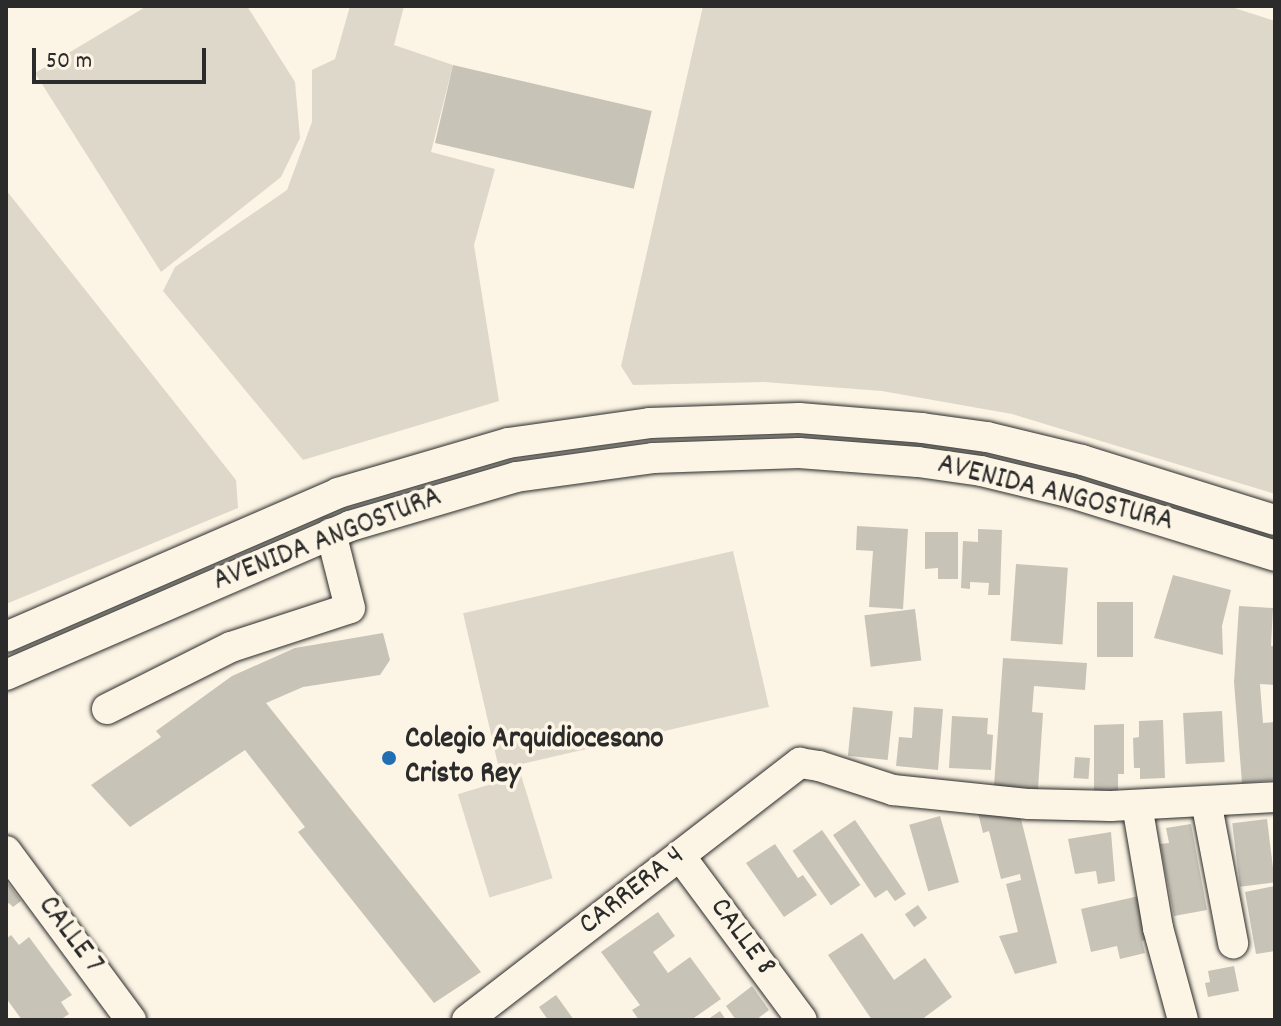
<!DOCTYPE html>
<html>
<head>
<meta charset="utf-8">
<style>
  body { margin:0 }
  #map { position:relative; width:1281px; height:1026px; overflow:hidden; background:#fcf5e5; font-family:Dekko,sans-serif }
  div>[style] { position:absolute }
  .green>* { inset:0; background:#ded8ca; transform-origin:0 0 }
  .building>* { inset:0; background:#c8c3b7; transform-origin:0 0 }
  .roads { filter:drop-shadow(0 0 2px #2b2b2b) drop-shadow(0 0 2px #2b2b2b) }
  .minor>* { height:30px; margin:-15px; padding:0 15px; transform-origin:15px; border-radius:15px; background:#fcf5e5 }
  .dots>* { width:22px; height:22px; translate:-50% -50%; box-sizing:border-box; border:4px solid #fcf5e5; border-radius:50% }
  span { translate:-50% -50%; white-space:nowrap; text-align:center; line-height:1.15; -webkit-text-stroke:7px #fcf5e5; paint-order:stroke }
  .street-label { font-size:30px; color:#2b2b2b }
  .poi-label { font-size:30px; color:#2b2b2b; font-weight:700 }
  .left { translate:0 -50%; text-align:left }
  .frame { position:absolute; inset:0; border:8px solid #2b2b2b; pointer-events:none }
  .scale { position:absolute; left:32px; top:48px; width:174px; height:36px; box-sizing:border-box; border:4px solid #2b2b2b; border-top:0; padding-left:10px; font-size:24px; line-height:28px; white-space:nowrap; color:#2b2b2b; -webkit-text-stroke:6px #fcf5e5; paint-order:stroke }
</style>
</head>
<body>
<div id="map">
  <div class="green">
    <div style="clip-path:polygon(147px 6px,247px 6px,295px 82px,300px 138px,281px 177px,161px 272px,35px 73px)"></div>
    <div style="clip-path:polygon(350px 6px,404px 6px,394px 45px,453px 65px,431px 152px,495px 169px,474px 245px,499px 401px,303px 460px,163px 291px,175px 267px,287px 190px,312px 122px,312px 70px,335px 59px)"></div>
    <div style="clip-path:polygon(703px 6px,1228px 6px,1275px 21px,1275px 494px,1012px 414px,882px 391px,764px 382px,633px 385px,621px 366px)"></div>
    <div style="clip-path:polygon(6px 190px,236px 480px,238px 508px,6px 604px)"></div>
    <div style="left:733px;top:551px;width:160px;height:277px;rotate:77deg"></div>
    <div style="left:521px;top:775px;width:108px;height:66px;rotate:73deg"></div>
  </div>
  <div class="building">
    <div style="left:453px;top:65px;width:204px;height:80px;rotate:13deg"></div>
    <div style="clip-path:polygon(857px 526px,908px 529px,903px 609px,869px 607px,873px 551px,856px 550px)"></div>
    <div style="clip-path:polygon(978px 529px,1002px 530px,1000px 595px,988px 595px,989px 583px,970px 582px,970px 589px,961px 588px,963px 541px,978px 542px)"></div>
    <div style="clip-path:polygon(925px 532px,958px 532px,958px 579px,938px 579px,938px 568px,925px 569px)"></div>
    <div style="left:1016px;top:564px;width:52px;height:77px;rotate:4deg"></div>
    <div style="clip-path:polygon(1173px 575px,1231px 590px,1222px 626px,1223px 655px,1154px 638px)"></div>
    <div style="left:1097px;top:602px;width:36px;height:55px"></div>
    <div style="clip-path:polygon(1239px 606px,1273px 608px,1271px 646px,1275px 646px,1275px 685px,1260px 684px,1263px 723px,1275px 722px,1275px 780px,1242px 783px,1234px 682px)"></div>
    <div style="left:915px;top:609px;width:52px;height:51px;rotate:83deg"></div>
    <div style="clip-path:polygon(383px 633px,390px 660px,380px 675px,303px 687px,266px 703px,481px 972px,434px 1003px,298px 832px,305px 827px,245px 750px,130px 827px,91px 785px,161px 737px,156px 731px,232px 676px,295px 648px)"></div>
    <div style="clip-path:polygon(1003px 658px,1087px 663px,1085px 690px,1034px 686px,1032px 712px,1043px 713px,1038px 789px,994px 786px)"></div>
    <div style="left:853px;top:707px;width:40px;height:49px;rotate:6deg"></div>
    <div style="clip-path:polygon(914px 707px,943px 709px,938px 770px,896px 766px,899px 737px,912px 738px)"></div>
    <div style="left:1222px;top:711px;width:51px;height:39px;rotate:87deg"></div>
    <div style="clip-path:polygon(952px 716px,988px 718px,987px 734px,993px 735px,991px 770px,949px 768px)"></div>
    <div style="clip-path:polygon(1163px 720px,1165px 778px,1140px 779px,1140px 768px,1134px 768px,1133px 738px,1139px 737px,1139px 721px)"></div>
    <div style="clip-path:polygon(1124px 724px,1124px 774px,1118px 774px,1118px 791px,1094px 791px,1094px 725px)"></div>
    <div style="left:1075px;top:757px;width:15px;height:21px;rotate:4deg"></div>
    <div style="clip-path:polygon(978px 813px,1020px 815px,1057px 963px,1015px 974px,999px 936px,1018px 932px,1006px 884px,1021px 880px,1020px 874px,1001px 879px,989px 831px,983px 833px)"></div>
    <div style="left:940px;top:816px;width:69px;height:32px;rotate:74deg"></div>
    <div style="left:1267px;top:819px;width:64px;height:35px;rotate:83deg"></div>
    <div style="clip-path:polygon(855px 820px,906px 894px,895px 901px,887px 890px,875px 898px,833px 835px)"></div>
    <div style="clip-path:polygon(1191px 824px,1207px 910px,1174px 916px,1160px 844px,1169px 843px,1166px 828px)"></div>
    <div style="left:822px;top:830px;width:67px;height:36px;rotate:55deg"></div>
    <div style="clip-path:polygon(1111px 832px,1115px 881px,1098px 884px,1096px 871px,1075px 874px,1068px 839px)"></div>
    <div style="clip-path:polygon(775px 844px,798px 878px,803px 875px,817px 895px,784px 917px,746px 863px)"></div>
    <div style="clip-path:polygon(6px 881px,21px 901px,13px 907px,9px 903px,6px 905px)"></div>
    <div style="clip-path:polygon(1275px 886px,1275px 951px,1256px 954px,1245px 892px)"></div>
    <div style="clip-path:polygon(1139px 896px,1148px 939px,1142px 941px,1145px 953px,1120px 959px,1117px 946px,1091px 952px,1081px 909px)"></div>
    <div style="left:918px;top:905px;width:16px;height:16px;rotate:55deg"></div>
    <div style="clip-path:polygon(658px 912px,675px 936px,653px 952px,668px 973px,690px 957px,721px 999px,691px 1020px,639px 1020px,632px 1010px,640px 1005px,601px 952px)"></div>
    <div style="clip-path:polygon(862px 933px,894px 980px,925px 958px,952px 997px,921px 1020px,872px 1020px,828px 955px)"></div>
    <div style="clip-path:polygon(11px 935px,19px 945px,29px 937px,72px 995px,61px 1002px,69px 1014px,60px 1020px,22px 1020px,6px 998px,6px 939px)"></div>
    <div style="clip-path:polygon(1234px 966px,1239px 991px,1208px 997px,1205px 983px,1210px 982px,1208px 971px)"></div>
    <div style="clip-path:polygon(752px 986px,769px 1010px,756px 1020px,736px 1020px,726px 1006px)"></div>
    <div style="clip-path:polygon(556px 995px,574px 1020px,548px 1020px,539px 1007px)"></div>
    <div style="clip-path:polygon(720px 1011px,726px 1020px,707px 1020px)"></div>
  </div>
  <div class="roads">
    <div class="minor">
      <div style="left:6px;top:637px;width:362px;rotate:-23.4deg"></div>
      <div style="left:338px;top:493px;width:177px;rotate:-16.4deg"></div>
      <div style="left:508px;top:443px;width:143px;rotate:-8deg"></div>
      <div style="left:650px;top:423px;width:149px;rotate:-1.9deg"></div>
      <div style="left:799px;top:418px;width:123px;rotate:4.6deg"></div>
      <div style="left:922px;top:428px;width:66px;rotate:7.9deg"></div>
      <div style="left:987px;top:437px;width:98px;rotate:13.6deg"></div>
      <div style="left:1082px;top:460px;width:202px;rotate:17.3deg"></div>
      <div style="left:6px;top:675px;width:375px;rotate:-23.4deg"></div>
      <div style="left:350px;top:526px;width:173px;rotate:-16.4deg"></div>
      <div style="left:516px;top:477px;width:138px;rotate:-7.9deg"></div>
      <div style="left:653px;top:458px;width:146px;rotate:-2deg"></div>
      <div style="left:799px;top:453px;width:119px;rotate:4.3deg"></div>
      <div style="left:918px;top:462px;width:64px;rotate:8.1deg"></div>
      <div style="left:981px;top:471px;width:94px;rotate:13.6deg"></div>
      <div style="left:1072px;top:493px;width:213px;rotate:17.2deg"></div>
      <div style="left:107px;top:709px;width:139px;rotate:-26.6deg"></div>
      <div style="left:231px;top:647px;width:125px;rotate:-18.1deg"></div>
      <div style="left:350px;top:608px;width:77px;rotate:-104.2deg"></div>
      <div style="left:1206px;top:801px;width:145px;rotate:79.2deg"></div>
      <div style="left:1137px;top:805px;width:125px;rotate:80.3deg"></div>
      <div style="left:1158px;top:928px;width:95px;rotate:74.8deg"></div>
      <div style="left:6px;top:851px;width:210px;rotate:53.5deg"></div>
      <div style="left:680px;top:856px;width:204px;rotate:53.4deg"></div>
      <div style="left:467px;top:1020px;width:421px;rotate:-37.7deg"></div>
      <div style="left:800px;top:763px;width:19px;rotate:9deg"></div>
      <div style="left:819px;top:766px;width:78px;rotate:18deg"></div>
      <div style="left:893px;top:790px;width:137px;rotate:5.9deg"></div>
      <div style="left:1029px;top:804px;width:82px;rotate:1.4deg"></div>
      <div style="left:1111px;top:806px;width:164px;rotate:-3.1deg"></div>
    </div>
  </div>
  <div class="dots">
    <div style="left:389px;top:758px;background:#1f6fb2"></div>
  </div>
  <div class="street-label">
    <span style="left:1055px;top:495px;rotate:14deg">AVENIDA ANGOSTURA</span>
    <span style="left:328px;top:541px;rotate:-21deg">AVENIDA ANGOSTURA</span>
    <span style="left:633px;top:892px;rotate:-38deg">CARRERA 4</span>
    <span style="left:69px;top:936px;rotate:53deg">CALLE 7</span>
    <span style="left:741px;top:938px;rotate:53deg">CALLE 8</span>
  </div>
  <div class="poi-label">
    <span class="left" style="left:405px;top:758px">Colegio Arquidiocesano<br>Cristo Rey</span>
  </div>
  <div class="frame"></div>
  <div class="scale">50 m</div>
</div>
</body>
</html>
